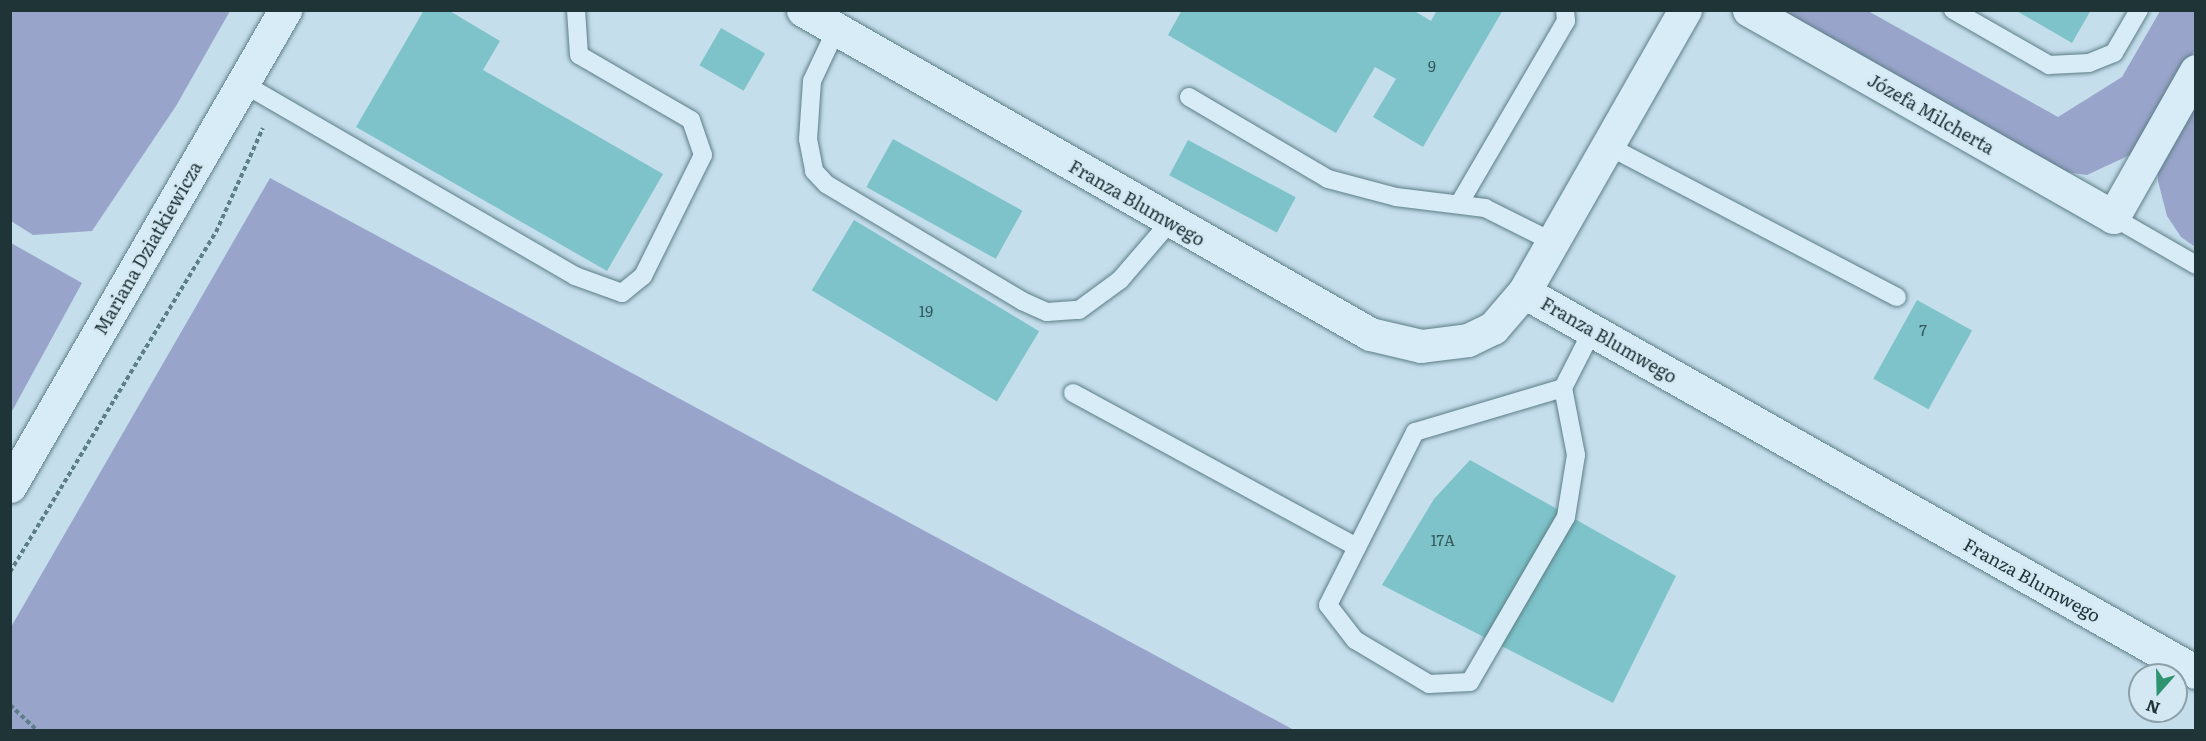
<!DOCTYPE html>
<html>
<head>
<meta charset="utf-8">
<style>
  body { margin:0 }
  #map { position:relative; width:2206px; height:741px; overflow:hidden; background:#c5deec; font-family:Literata,serif }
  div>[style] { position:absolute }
  .green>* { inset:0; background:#99a4ca }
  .building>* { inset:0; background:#7dc3c9; transform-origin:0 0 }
  .path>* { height:4px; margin-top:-2px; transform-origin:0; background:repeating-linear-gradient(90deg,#5c7e86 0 4.5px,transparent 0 7.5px) }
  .roads { filter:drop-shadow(0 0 2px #5c7e86) drop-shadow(0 0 2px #5c7e86) }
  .service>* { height:18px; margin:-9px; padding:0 9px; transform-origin:9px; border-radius:9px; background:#d8ecf7 }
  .minor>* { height:33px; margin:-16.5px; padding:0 16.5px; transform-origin:16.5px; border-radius:16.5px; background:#d8ecf7 }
  .tertiary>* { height:33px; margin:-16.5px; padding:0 16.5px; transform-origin:16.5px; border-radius:16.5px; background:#d8ecf7 }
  span { translate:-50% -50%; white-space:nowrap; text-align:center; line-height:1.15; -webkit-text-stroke:5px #d4e8f4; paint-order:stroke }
  .number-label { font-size:15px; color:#36585c }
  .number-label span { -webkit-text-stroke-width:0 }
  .street-label { font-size:18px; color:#1f3437 }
  .frame { position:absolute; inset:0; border:12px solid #1f3437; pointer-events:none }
  .north { position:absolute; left:2128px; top:663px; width:60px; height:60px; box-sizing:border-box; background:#d4e8f4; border:2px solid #8ca0a8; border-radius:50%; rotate:200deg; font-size:16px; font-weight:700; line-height:24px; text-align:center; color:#1f3437 }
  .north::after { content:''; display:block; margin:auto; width:21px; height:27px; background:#2e9370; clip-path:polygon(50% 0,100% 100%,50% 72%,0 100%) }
</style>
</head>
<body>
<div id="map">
  <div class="green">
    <div style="clip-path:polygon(10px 11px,230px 11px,176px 106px,92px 231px,33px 235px,11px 221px)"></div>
    <div style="clip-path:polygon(1868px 11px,2058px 117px,2122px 77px,2160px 11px,2195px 11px,2195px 50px,2149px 132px,2130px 155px,2087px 175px,2060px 171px,1785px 12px)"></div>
    <div style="clip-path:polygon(2195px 91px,2195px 247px,2181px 237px,2167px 216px,2158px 181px,2158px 169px)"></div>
    <div style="clip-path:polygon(270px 178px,1294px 730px,11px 730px,11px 627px)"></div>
    <div style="clip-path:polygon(11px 243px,82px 283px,11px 413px)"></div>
  </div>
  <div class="building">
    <div style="clip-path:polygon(424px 10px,448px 10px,500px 41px,483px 70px,663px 174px,607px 271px,356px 127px)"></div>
    <div style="clip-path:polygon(1182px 10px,1413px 10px,1431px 21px,1437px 10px,1503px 10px,1423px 147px,1373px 117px,1396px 79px,1375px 67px,1336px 133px,1168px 35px)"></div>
    <div style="clip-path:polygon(2015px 10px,2091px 10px,2072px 43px)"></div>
    <div style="left:721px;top:28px;width:51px;height:43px;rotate:30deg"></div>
    <div style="left:893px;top:139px;width:148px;height:55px;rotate:29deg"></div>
    <div style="left:1188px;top:140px;width:122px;height:40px;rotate:28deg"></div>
    <div style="left:854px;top:220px;width:216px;height:82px;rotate:31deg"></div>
    <div style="left:1917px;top:300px;width:63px;height:90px;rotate:29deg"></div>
    <div style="clip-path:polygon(1470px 460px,1676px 576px,1613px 703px,1382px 585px,1434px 499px)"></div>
  </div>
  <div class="path">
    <div style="left:10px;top:572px;width:398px;rotate:-58.8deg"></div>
    <div style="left:216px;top:232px;width:114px;rotate:-65.7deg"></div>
    <div style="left:10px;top:705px;width:37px;rotate:43deg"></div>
  </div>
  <div class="roads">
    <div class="service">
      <div style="left:1953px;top:10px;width:111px;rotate:29.8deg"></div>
      <div style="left:2049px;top:65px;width:40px;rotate:-2.9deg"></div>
      <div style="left:2089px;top:63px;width:27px;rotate:-22deg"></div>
      <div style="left:2114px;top:53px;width:50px;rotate:-59.8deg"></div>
      <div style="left:836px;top:30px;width:56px;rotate:115.2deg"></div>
      <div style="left:812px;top:81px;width:58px;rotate:93.9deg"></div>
      <div style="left:808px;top:139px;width:33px;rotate:79deg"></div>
      <div style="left:814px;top:171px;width:18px;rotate:47deg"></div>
      <div style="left:826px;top:184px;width:228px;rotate:30.8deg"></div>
      <div style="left:1022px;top:301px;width:27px;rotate:24deg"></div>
      <div style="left:1047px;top:312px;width:32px;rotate:-4deg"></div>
      <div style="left:1079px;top:310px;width:51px;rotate:-36.2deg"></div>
      <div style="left:1120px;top:280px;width:77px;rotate:-49.2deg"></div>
      <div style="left:244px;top:84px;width:383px;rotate:30.1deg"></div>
      <div style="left:575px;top:276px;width:50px;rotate:19.9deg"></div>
      <div style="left:622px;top:293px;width:27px;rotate:-39deg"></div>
      <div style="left:643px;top:276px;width:135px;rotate:-63.6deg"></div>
      <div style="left:703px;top:155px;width:37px;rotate:-109deg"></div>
      <div style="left:691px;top:120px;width:129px;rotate:-149.9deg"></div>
      <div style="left:579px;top:55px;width:45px;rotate:-93.8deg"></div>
      <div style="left:1189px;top:97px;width:161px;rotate:30.5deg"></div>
      <div style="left:1328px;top:179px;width:70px;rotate:14.8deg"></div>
      <div style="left:1396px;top:197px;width:90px;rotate:7deg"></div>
      <div style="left:1485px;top:208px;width:76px;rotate:26.6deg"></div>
      <div style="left:1608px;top:146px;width:326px;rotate:27.6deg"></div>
      <div style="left:1459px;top:204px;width:212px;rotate:-59.7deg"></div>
      <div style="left:1566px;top:21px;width:11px;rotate:-95deg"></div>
      <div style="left:2113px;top:217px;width:96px;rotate:30deg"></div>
      <div style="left:1563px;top:388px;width:68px;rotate:79deg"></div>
      <div style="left:1576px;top:455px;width:63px;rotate:99.2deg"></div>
      <div style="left:1566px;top:517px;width:191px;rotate:120.2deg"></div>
      <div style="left:1470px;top:682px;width:41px;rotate:177.2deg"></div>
      <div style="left:1429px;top:684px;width:86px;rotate:-149.3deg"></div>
      <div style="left:1355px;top:640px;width:44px;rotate:-127.6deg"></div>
      <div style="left:1328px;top:605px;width:194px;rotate:-63.3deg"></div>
      <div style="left:1415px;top:432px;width:154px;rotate:-16.6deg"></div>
      <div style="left:1563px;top:388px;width:64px;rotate:-63deg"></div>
      <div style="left:1073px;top:393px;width:323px;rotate:28.5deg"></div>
    </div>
    <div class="minor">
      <div style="left:803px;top:10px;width:653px;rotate:29.74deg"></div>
      <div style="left:1370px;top:334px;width:52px;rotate:13.2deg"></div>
      <div style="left:1421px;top:346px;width:47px;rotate:-7.3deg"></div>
      <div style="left:1468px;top:340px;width:28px;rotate:-26deg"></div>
      <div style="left:1493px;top:328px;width:48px;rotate:-49.3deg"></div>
      <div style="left:1524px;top:292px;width:772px;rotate:29.49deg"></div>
      <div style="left:1749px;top:10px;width:419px;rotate:29.6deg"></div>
      <div style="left:2113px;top:217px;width:168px;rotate:-60.4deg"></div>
      <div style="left:1524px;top:292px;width:325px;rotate:-60.3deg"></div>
    </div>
    <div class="tertiary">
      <div style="left:10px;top:486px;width:550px;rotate:-59.98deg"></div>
    </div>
  </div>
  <div class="number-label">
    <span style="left:1432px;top:66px">9</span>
    <span style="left:926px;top:311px">19</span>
    <span style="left:1923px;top:330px">7</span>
    <span style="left:1443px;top:540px">17A</span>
  </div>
  <div class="street-label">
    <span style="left:1931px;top:114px;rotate:30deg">Józefa Milcherta</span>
    <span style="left:1137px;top:203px;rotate:30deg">Franza Blumwego</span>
    <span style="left:148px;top:248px;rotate:-60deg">Mariana Dziatkiewicza</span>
    <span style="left:1609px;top:340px;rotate:30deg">Franza Blumwego</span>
    <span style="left:2032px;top:580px;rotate:29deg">Franza Blumwego</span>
  </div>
  <div class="frame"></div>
  <div class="north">N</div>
</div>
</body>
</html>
